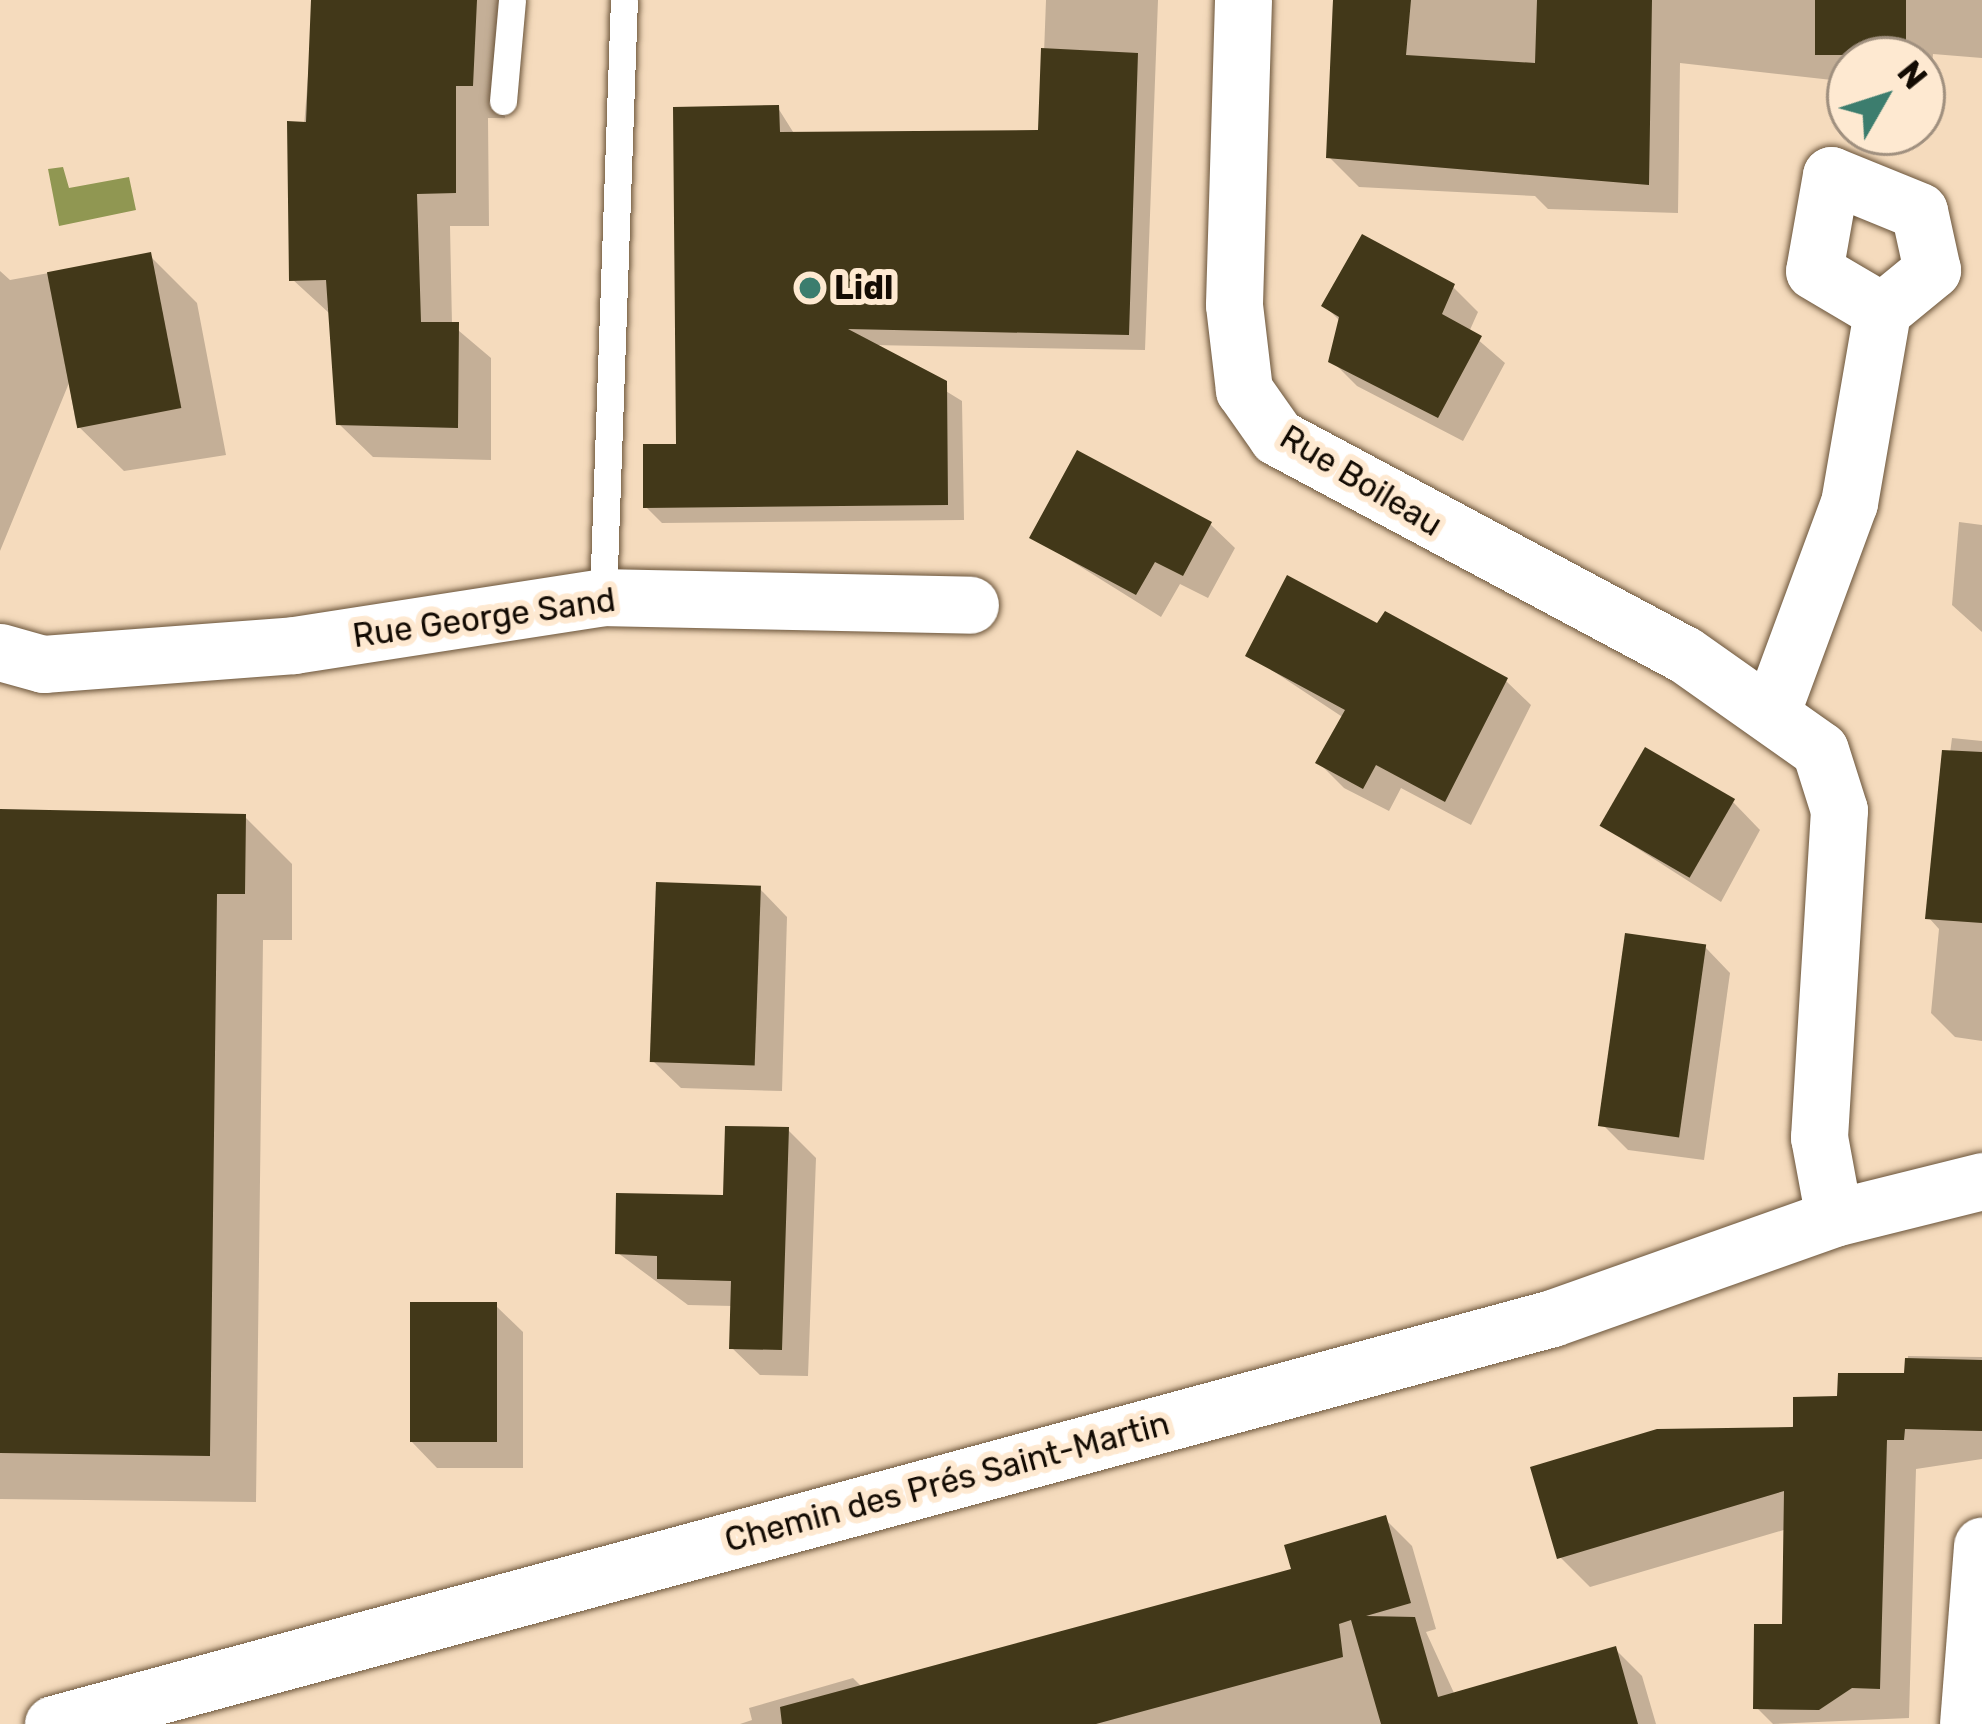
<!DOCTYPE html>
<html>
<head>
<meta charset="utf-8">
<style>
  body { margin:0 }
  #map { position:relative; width:1982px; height:1724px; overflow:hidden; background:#f5dbbd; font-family:Rubik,sans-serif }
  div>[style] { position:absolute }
  .water>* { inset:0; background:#909752 }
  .shadow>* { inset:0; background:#0003 }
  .building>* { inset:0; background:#423819; transform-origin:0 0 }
  .roads { filter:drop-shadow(0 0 3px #6a543a) drop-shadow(0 0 3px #6a543a) }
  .service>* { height:27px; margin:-13.5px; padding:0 13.5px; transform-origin:13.5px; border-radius:13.5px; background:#fff }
  .minor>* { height:57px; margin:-28.5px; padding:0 28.5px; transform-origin:28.5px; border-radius:28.5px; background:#fff }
  .dots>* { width:33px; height:33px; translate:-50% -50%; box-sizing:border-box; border:6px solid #fee9d1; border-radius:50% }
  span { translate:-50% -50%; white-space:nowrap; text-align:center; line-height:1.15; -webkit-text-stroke:12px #fee9d1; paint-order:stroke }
  .poi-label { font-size:33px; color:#130b03; font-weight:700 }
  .left { translate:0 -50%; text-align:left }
  .street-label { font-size:33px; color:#130b03 }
  .north { position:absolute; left:1826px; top:36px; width:120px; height:120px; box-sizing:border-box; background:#fee9d1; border:3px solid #a0907f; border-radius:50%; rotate:51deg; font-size:33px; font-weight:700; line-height:48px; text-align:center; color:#130b03 }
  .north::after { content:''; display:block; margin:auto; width:42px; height:54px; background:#3c7d6e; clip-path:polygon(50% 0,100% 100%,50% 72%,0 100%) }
</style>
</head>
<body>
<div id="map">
  <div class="water">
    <div style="clip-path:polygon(63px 167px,69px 188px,129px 177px,136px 210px,59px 226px,48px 169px)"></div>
  </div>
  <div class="shadow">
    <div style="clip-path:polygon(314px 0,512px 0,505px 118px,488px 118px,489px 226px,450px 226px,452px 325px,491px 358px,491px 460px,373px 457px,339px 424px,329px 313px,292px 279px)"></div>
    <div style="clip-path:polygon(1046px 0,1158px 0,1145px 350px,871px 345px,962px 401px,964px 520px,662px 523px,646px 507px,679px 447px,778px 108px,795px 135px,1041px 133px)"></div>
    <div style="clip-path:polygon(1333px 0,1982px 0,1982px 58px,1933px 54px,1930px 91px,1922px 60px,1850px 60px,1850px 82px,1680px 63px,1678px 213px,1548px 209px,1535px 196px,1359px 187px,1329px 157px)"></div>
    <div style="clip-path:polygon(149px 255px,197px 303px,226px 455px,124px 471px,76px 424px,69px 383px,0 551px,0 271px,10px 280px)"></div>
    <div style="clip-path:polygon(1453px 287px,1478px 312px,1469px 332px,1505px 363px,1463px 441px,1357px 386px,1332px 361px,1341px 322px,1325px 306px)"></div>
    <div style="clip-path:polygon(1959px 522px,1982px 525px,1982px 632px,1952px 605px)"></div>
    <div style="clip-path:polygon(1210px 524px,1235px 548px,1208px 598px,1180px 584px,1161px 617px,1033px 537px)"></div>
    <div style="clip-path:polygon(1378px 627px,1506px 681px,1531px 705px,1471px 825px,1401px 788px,1389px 811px,1344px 788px,1319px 763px,1344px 718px,1249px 655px)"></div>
    <div style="clip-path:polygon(1952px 738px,1982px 741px,1982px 1041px,1955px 1037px,1931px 1013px,1939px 929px,1929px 918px)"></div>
    <div style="clip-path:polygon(1733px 802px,1760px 830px,1721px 902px,1604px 827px)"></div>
    <div style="clip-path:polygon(0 813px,245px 817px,292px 864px,292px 940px,263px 940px,256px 1502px,0 1499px)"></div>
    <div style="clip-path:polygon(760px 889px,787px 917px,782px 1091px,681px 1088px,653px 1061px)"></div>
    <div style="clip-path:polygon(1705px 947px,1730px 973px,1704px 1160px,1628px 1150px,1603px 1125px)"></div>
    <div style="clip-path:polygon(788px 1130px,816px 1158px,808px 1376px,760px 1375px,732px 1348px,733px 1306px,688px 1305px,618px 1253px,726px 1198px)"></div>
    <div style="clip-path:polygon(495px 1305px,523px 1332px,523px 1468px,437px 1468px,410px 1440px)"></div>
    <div style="clip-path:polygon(1908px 1356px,1982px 1357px,1982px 1459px,1916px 1469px,1909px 1718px,1773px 1724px,1756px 1707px,1785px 1627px,1787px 1529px,1590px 1587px,1560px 1557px,1840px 1400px,1907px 1376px)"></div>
    <div style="clip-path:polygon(1385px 1519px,1412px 1546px,1436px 1629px,1426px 1632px,1454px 1693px,1615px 1649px,1642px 1676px,1656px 1724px,740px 1724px,752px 1720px,749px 1708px,853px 1678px,862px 1687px,1294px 1571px)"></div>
  </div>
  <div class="building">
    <div style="clip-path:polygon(311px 0,477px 0,473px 86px,456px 86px,456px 193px,417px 194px,421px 322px,459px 322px,458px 428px,336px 425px,326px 280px,289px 281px,287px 121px,306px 122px)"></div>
    <div style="clip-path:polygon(1333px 0,1411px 0,1406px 55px,1535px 63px,1537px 0,1652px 0,1649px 185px,1326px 158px)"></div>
    <div style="left:1815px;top:0;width:91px;height:55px"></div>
    <div style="clip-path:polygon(1041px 48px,1138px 53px,1129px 335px,848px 329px,947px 381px,948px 505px,643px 508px,643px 444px,676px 444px,673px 107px,779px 105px,780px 132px,1038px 130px)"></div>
    <div style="clip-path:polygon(1362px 234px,1455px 284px,1442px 314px,1482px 336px,1438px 418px,1328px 362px,1339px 317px,1321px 306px)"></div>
    <div style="left:151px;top:252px;width:159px;height:106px;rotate:79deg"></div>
    <div style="clip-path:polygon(1077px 450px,1212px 522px,1183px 576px,1155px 562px,1136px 595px,1029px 538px)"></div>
    <div style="clip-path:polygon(1287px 575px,1377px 623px,1385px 611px,1508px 678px,1445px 802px,1376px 765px,1363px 789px,1315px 763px,1345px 710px,1245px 656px)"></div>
    <div style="left:1645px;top:747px;width:104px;height:91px;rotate:30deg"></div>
    <div style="clip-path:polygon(1942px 750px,1982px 752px,1982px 923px,1925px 919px)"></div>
    <div style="clip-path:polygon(0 809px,246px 814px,245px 894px,217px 894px,210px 1456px,0 1453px)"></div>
    <div style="left:656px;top:882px;width:105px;height:180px;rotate:2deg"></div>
    <div style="left:1625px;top:933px;width:82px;height:195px;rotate:8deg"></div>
    <div style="clip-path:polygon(725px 1126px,789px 1127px,782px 1350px,729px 1349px,731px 1281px,657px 1279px,657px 1256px,615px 1254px,616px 1193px,723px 1195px)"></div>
    <div style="left:410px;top:1302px;width:87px;height:140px"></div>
    <div style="clip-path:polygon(1905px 1358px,1982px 1360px,1982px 1431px,1905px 1429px,1904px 1440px,1887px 1440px,1880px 1689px,1852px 1688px,1819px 1710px,1753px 1709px,1754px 1624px,1782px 1624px,1784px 1491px,1557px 1559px,1530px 1467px,1657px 1429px,1793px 1427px,1793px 1397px,1837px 1396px,1838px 1373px,1904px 1373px)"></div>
    <div style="clip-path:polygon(1386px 1515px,1411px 1603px,1366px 1616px,1415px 1617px,1438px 1697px,1616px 1646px,1638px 1724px,1381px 1724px,1351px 1620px,1339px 1624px,1343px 1657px,1096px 1724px,782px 1724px,780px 1707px,1291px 1569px,1284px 1545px)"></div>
  </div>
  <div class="roads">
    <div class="service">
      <div style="left:503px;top:101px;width:101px;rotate:-84.9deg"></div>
      <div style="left:603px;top:597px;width:597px;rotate:-87.99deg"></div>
    </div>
    <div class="minor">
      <div style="left:1243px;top:0;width:305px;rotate:91.7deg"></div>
      <div style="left:1234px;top:305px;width:86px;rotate:83.3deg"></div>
      <div style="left:1244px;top:390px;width:57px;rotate:54.9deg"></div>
      <div style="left:1277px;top:437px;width:461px;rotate:28.1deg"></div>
      <div style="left:1684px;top:654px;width:166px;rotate:35.2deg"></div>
      <div style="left:1820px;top:750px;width:63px;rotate:72.4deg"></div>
      <div style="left:1839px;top:810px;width:328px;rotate:93.5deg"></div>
      <div style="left:1819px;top:1137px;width:82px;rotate:79.5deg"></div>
      <div style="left:0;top:652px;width:45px;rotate:15.6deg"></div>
      <div style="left:43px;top:664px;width:252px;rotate:-4.3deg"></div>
      <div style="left:294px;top:645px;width:313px;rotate:-8.8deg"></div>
      <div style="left:603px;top:597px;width:367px;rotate:1.2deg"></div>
      <div style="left:1773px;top:708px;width:219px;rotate:-69.7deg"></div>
      <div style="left:1849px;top:503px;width:195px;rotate:-80.2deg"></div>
      <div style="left:1882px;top:311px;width:65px;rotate:-39.4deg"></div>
      <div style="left:1932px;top:270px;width:60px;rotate:-102.4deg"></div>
      <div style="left:1919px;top:211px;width:95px;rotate:-157.8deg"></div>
      <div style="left:1831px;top:175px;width:97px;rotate:100deg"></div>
      <div style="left:1814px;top:271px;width:79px;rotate:30.5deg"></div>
      <div style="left:53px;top:1724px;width:1553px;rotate:-15.15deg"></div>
      <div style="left:1552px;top:1318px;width:299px;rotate:-19.5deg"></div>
      <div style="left:1834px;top:1218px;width:153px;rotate:-14deg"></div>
      <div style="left:1968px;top:1724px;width:179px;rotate:-85.5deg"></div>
    </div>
  </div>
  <div class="dots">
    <div style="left:810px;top:288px;background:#3c7d6e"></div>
  </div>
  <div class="poi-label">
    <span class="left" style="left:834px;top:288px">Lidl</span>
  </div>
  <div class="street-label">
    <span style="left:1361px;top:481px;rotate:31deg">Rue Boileau</span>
    <span style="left:484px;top:618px;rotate:-8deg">Rue George Sand</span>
    <span style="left:947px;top:1482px;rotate:-15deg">Chemin des Prés Saint-Martin</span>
  </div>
  <div class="north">N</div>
</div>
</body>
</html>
